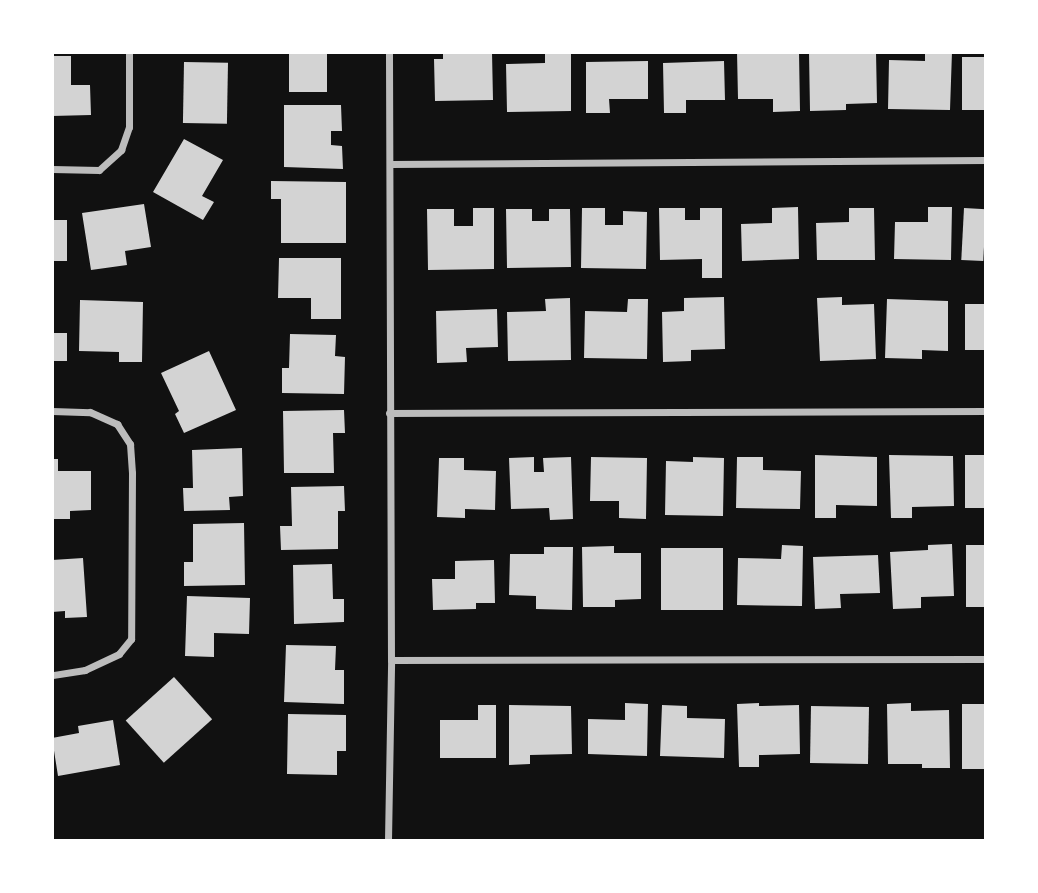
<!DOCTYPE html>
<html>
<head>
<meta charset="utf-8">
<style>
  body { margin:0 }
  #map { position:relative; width:1038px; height:893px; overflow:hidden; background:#111; font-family:Arial,sans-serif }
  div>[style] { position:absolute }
  .building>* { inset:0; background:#d3d3d3; transform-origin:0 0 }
  .minor>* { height:7px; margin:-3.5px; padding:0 3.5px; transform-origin:3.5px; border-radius:3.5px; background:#bcbcbc }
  span { translate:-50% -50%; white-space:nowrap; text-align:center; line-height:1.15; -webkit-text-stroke:7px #fff; paint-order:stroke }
  .frame { position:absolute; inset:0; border:54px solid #fff; pointer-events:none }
</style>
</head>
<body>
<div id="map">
  <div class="building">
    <div style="left:289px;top:52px;width:38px;height:40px"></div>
    <div style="clip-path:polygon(443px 52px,492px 52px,493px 100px,435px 101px,434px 59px,443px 59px)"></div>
    <div style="clip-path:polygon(545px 52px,571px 52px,571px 111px,507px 112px,506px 64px,545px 63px)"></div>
    <div style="clip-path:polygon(737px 52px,799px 52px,800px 111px,773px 112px,773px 99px,738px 99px)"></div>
    <div style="clip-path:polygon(809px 52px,876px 52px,877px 103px,846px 104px,846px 110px,810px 111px)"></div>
    <div style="clip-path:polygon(925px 52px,952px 52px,950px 110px,888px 109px,889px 60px,925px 61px)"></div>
    <div style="clip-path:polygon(52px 56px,71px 56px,71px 85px,90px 85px,91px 115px,52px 116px)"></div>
    <div style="left:986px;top:57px;width:53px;height:24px;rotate:90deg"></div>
    <div style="clip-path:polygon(648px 61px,648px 99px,609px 99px,610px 113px,586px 113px,586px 62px)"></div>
    <div style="clip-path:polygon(724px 61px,725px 100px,686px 100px,686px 113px,664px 113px,663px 63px)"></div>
    <div style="left:184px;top:62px;width:44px;height:61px;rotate:1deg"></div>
    <div style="clip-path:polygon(284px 105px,341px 105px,342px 131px,331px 131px,331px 145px,342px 146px,343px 169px,284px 167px)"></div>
    <div style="clip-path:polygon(184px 139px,223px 160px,202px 196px,214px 202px,203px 220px,153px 192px)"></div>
    <div style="clip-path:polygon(271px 181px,346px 182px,346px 243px,281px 243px,281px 199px,271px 199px)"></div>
    <div style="clip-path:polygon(144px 204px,151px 247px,125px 251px,127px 265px,91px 270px,82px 213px)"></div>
    <div style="clip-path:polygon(798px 207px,799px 259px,742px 261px,741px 224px,772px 223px,772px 208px)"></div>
    <div style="clip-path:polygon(928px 207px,952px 207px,951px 260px,894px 259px,895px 222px,928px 222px)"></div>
    <div style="clip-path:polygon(473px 208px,494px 208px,494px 269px,428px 270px,427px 209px,454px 209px,454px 226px,473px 226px)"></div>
    <div style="clip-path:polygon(582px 208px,605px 208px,605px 225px,623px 225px,623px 211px,647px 212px,646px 269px,581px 268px)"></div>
    <div style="clip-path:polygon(659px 208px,685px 208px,685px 220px,700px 220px,700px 208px,722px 208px,722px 278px,702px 278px,702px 259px,660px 260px)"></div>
    <div style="clip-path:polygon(849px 208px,874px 208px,875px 260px,817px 260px,816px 223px,849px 222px)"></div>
    <div style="left:964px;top:208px;width:22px;height:52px;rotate:3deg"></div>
    <div style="clip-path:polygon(506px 209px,532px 209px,532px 221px,549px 221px,549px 209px,570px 209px,571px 267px,507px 268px)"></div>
    <div style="left:67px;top:220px;width:41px;height:15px;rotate:90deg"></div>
    <div style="clip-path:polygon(279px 258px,341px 258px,341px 319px,311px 319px,311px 298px,278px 298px)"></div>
    <div style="clip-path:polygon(724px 297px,725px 349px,691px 350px,691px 361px,663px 362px,662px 312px,684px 311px,684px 298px)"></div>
    <div style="clip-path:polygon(842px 297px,842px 305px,874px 304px,876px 359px,820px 361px,817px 298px)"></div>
    <div style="clip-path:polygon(570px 298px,571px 360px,508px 361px,507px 312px,546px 311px,545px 299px)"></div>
    <div style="clip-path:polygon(628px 299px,648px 299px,647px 359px,584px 358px,585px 311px,627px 312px)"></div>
    <div style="clip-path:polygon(887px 299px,948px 301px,948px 351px,922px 350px,922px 359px,885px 358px)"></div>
    <div style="clip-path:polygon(80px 300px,143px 302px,142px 362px,119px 362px,119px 352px,79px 351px)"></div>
    <div style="left:965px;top:304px;width:21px;height:46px"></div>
    <div style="clip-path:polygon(497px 309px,498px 347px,466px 348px,467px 362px,437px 363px,436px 311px)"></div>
    <div style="left:52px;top:333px;width:15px;height:28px"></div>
    <div style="clip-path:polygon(290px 334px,336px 335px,335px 356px,345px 357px,344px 394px,282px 393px,282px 368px,289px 368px)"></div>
    <div style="clip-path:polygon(209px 351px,236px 410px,184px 433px,175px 414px,179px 411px,161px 373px)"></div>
    <div style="clip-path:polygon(344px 410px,345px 433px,333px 433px,334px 473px,284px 473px,283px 411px)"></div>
    <div style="clip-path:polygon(242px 448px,243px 496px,229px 497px,230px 510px,184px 511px,183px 488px,193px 488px,192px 450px)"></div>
    <div style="clip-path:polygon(815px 455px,877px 457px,877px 506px,836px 505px,836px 518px,815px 518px)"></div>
    <div style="clip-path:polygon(889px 455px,953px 456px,954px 506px,912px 507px,912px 518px,891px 518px)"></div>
    <div style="left:986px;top:455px;width:53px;height:21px;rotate:90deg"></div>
    <div style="clip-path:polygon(534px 457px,534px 472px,544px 472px,543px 458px,571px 457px,573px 519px,550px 520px,549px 508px,511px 509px,509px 458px)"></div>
    <div style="clip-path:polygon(591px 457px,647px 458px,646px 519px,619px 518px,619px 501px,590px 501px)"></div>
    <div style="clip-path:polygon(693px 457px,724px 458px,723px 516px,665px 515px,666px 461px,693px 462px)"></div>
    <div style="clip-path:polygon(737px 457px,763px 457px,763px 470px,801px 471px,800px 509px,736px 508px)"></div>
    <div style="clip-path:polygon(439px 458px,464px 458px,464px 470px,496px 471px,495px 510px,465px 509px,465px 518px,437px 517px)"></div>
    <div style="clip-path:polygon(52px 459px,58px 459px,58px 471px,91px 471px,91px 510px,70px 511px,70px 519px,52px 519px)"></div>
    <div style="clip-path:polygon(344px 486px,345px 511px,338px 511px,338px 549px,281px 550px,280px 526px,292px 526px,291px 487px)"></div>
    <div style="clip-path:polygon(244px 523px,245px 585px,184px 586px,184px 562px,193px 562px,193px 524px)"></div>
    <div style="clip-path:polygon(952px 544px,954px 596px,921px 597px,921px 608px,893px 609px,890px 552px,928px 550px,928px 545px)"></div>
    <div style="clip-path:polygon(782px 545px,803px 546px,802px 606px,737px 605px,738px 558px,781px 559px)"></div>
    <div style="left:966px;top:545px;width:20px;height:62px"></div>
    <div style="clip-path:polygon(614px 546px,614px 553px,641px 553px,641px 599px,615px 600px,615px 607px,583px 607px,582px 547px)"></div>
    <div style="clip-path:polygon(544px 547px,573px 547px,572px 610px,536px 609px,536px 596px,509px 595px,510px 554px,544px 554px)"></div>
    <div style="left:661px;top:548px;width:62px;height:62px"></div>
    <div style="clip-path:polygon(878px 555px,880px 593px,840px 594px,841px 608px,815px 609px,813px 557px)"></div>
    <div style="clip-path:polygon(83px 558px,87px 617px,65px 618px,65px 611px,52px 612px,52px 560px)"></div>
    <div style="clip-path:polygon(494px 560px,495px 603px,476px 603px,476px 609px,433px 610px,432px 579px,455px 579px,455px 561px)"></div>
    <div style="clip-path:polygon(332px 564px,333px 599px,344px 599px,344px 622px,294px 624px,293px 565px)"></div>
    <div style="clip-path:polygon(187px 596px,250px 598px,249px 634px,214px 633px,214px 657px,185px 656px)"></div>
    <div style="clip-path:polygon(286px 645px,336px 646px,335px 670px,344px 670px,344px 704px,284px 702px)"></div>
    <div style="left:174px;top:677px;width:57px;height:65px;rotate:48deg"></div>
    <div style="clip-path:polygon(625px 703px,648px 704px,647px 756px,588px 754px,588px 719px,625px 720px)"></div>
    <div style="clip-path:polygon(759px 703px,759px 706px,799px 705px,800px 754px,759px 755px,759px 767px,739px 767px,737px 704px)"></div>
    <div style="clip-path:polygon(911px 703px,911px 711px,949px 710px,950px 768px,922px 768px,922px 764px,888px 764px,887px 704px)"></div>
    <div style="left:986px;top:704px;width:65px;height:24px;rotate:90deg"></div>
    <div style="clip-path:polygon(478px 705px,496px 705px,496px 758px,440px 758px,440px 720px,478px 720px)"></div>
    <div style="clip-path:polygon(509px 705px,571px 706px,572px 754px,530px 755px,530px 764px,509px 765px)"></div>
    <div style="clip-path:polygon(662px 705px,687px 706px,687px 718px,725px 719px,724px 758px,660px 756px)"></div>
    <div style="left:811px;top:706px;width:58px;height:57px;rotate:1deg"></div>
    <div style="clip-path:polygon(288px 714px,346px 715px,346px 751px,337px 751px,337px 775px,287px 774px)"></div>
    <div style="clip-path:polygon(113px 720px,120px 765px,58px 776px,52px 738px,79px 733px,78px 726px)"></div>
  </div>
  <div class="minor">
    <div style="left:390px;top:164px;width:596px;rotate:-0.38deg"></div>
    <div style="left:52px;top:169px;width:47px;rotate:1.2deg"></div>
    <div style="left:99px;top:170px;width:30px;rotate:-42deg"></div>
    <div style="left:121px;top:150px;width:24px;rotate:-71deg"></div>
    <div style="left:129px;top:127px;width:75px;rotate:-90deg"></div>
    <div style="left:52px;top:411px;width:38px;rotate:2deg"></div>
    <div style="left:90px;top:412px;width:30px;rotate:24deg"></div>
    <div style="left:117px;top:424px;width:24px;rotate:57deg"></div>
    <div style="left:130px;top:444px;width:29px;rotate:86deg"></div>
    <div style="left:132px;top:473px;width:166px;rotate:90.3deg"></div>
    <div style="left:131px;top:639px;width:19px;rotate:129deg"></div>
    <div style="left:119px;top:654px;width:38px;rotate:155deg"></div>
    <div style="left:85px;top:670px;width:33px;rotate:171deg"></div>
    <div style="left:389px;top:413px;width:597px;rotate:-0.19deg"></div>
    <div style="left:391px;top:660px;width:595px;rotate:-0.1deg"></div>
    <div style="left:388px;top:840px;width:180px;rotate:-89deg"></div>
    <div style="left:391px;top:660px;width:608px;rotate:-90.19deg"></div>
  </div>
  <div class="frame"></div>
</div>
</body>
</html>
